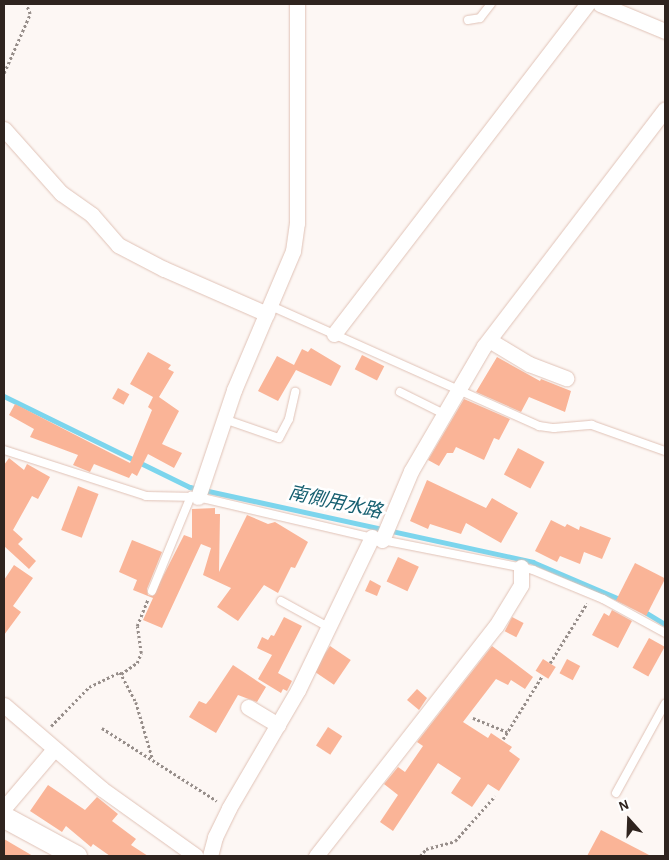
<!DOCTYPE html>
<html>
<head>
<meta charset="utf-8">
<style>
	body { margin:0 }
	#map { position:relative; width:669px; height:860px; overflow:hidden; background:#fdf7f4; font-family:"Alegreya Sans","Noto Sans JP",sans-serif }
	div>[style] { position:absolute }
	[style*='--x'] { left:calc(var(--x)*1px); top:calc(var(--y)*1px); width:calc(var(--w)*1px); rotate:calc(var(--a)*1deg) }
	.stream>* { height:4.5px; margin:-2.25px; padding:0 2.25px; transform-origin:2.25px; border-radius:2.25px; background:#7cd5ed }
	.building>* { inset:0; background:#fab497; transform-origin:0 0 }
	.path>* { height:2.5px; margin-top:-1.25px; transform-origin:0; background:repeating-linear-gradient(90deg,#978e8a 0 2.5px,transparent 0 5px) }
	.roads { filter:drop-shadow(0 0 1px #e0c2b6) drop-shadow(0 0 1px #e0c2b6) }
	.service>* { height:8px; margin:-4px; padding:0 4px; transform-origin:4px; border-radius:4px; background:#fff }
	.minor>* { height:15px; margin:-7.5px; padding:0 7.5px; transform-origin:7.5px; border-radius:7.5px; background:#fff }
	.secondary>* { height:21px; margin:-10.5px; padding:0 10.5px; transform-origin:10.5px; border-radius:10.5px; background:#fff }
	span { translate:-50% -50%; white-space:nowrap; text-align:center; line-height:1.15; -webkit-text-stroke:5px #fff; paint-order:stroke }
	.water-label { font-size:19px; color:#165f70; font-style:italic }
	.frame { position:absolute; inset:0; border:5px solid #2f241f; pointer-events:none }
	.north { position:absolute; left:604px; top:795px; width:50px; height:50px; -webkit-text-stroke:4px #fff; paint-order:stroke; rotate:340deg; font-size:14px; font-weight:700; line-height:20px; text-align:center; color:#2f241f }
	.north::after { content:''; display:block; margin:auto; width:18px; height:22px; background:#2f241f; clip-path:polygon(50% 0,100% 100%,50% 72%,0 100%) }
</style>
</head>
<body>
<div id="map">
	<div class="stream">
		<div style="--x:4;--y:396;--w:207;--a:26.1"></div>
		<div style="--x:190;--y:487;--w:351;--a:12.3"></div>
		<div style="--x:533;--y:562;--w:97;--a:23.1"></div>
		<div style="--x:645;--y:612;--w:23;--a:31"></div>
	</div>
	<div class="building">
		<div style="clip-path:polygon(311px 348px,341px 366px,331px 386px,296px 370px,278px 401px,258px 391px,277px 356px,294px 365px,302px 349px,308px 352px)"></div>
		<div style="clip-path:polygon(148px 352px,171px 365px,168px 369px,174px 372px,159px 397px,179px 411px,162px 444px,182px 453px,174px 468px,148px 454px,137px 476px,132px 473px,129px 478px,94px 464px,90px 472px,73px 465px,78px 455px,30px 437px,34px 429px,9px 415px,15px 404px,130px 463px,152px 410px,148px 407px,153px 397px,130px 384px)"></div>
		<div style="left:362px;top:355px;width:25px;height:16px;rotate:27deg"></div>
		<div style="clip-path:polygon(497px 357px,540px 381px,541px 379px,571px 391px,565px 412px,529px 397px,521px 412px,476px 392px)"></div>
		<div style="left:118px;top:388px;width:13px;height:12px;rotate:29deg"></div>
		<div style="clip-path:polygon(464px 399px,510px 419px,499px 440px,494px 438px,484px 460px,456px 447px,453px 453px,447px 453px,439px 466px,428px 460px)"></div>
		<div style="left:518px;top:448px;width:30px;height:30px;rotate:28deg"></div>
		<div style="clip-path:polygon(9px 458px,24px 470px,27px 464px,50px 477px,38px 499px,32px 496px,13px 530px,23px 539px,18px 544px,36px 561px,29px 569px,4px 546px,4px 465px)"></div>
		<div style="clip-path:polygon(427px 480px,486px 508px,492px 498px,518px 513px,501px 543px,466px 523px,461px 534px,430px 524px,428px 529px,410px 521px)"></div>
		<div style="left:78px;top:486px;width:22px;height:47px;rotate:21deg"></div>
		<div style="clip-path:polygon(215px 508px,215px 514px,220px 514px,219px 572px,247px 515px,268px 524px,275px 522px,308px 542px,295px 568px,291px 567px,278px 593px,264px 585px,238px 621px,217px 607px,231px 588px,203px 575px,211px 548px,201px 544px,162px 628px,143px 620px,153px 598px,133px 590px,137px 580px,119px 572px,132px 540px,162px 552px,147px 589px,148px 595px,153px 596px,184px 535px,192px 538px,192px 509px)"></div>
		<div style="clip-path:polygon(551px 520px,565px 527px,567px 524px,579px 530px,580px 526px,611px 538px,602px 559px,584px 552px,580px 564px,560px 556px,557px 562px,535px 551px)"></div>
		<div style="left:398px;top:557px;width:23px;height:27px;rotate:25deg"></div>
		<div style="left:635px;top:563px;width:34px;height:42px;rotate:27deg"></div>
		<div style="clip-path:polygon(14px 565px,33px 578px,13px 606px,21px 612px,4px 635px,4px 580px)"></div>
		<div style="clip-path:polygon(370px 580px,381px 586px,377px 596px,365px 591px)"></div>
		<div style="clip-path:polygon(612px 610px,632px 621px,618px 648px,592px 635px,604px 613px,609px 616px)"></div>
		<div style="clip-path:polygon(284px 617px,302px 626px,278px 673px,292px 681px,287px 691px,283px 689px,281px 693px,258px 679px,272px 655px,257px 648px,262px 637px,268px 640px,271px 635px,274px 636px)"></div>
		<div style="left:512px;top:617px;width:13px;height:16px;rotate:27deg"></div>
		<div style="left:649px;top:638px;width:18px;height:34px;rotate:29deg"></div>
		<div style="left:330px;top:646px;width:25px;height:30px;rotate:34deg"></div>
		<div style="clip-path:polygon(492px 646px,533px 677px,525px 689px,511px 680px,508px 685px,496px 679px,463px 722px,488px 738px,491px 733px,512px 747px,509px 751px,520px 759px,499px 791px,488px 784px,472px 807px,451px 793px,461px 778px,438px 763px,393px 831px,380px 822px,398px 795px,384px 784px,398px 767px,405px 772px,423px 746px,417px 742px)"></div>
		<div style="left:543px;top:659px;width:15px;height:14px;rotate:32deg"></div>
		<div style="left:567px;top:659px;width:15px;height:16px;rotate:28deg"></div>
		<div style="clip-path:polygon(233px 665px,266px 687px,257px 702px,238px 695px,216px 733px,189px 717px,199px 701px,206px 704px,211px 698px)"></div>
		<div style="clip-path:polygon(417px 689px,427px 698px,419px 710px,407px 700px)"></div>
		<div style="left:328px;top:727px;width:17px;height:22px;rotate:33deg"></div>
		<div style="clip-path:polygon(48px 785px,85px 810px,97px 797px,118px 814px,112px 821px,136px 839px,131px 845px,148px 856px,110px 856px,93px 844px,91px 847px,66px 826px,62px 832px,30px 811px)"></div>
		<div style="clip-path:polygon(601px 830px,651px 856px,587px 856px)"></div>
		<div style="clip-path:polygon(4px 839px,33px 856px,4px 856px)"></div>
	</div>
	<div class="path">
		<div style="--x:4;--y:73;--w:64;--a:-66.2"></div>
		<div style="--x:30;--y:14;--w:11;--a:-112"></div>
		<div style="--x:550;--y:663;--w:70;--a:-58.3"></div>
		<div style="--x:121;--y:674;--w:19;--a:-35"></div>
		<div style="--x:137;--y:663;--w:11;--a:-68"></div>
		<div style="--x:141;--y:653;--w:27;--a:-98"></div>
		<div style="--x:137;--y:626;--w:29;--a:-68"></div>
		<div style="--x:473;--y:718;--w:37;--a:22"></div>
		<div style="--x:51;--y:726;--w:54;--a:-45.7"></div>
		<div style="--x:89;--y:687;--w:34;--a:-26"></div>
		<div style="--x:120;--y:672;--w:34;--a:62"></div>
		<div style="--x:136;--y:702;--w:60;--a:73.7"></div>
		<div style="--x:102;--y:728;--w:136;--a:32.4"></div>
		<div style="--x:503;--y:739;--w:74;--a:-58.2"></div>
		<div style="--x:420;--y:856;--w:9;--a:-49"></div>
		<div style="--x:426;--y:849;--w:30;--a:-15"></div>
		<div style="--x:455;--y:841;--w:60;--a:-48.4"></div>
	</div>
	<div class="roads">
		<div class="service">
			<div style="--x:468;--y:20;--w:12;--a:-9"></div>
			<div style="--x:480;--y:18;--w:18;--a:-52"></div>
			<div style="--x:271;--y:306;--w:294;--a:24.1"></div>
			<div style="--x:539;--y:426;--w:15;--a:8"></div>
			<div style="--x:554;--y:428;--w:38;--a:-5"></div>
			<div style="--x:592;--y:425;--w:77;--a:19.6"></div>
			<div style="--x:400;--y:392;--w:49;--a:26.6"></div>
			<div style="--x:224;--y:419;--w:58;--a:19.1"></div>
			<div style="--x:279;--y:438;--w:21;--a:-62"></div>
			<div style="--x:289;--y:419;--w:28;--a:-77"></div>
			<div style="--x:4;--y:450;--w:149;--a:17.9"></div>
			<div style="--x:146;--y:496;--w:52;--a:1.1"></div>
			<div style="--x:198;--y:497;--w:189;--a:13.2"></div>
			<div style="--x:382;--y:540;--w:154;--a:11.2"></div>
			<div style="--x:533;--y:570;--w:76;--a:22.5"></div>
			<div style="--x:603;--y:599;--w:71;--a:28.7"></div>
			<div style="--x:152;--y:591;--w:103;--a:-67.7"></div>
			<div style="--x:281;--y:601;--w:56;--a:28.9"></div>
			<div style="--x:616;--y:793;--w:102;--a:-61.2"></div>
		</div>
		<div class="minor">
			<div style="--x:600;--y:4;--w:70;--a:22.6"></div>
			<div style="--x:4;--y:129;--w:86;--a:48.3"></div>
			<div style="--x:61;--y:193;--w:38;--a:35"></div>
			<div style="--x:92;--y:215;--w:40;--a:49"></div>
			<div style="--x:118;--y:245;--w:52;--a:27.6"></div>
			<div style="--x:164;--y:269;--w:112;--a:23.6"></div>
			<div style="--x:334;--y:334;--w:416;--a:-52.5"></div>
			<div style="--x:489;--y:340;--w:47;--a:31"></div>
			<div style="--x:529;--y:364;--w:40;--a:21"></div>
			<div style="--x:198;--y:497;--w:113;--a:-71.4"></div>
			<div style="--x:234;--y:390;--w:151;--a:-67"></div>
			<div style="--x:293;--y:251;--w:28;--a:-82"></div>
			<div style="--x:297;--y:223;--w:219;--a:-90"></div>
			<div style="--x:382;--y:540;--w:75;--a:-67.2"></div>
			<div style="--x:411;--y:471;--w:145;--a:-59.7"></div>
			<div style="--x:484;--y:346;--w:298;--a:-52.6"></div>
			<div style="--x:4;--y:705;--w:129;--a:40.6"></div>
			<div style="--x:102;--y:789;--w:115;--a:35.5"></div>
			<div style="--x:248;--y:707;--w:35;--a:31"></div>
			<div style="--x:4;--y:808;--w:77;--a:-49.7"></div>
			<div style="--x:210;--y:856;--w:20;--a:-75"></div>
			<div style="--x:215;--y:837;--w:32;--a:-64"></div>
			<div style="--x:229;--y:808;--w:137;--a:-59.7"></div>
			<div style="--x:298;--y:690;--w:170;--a:-64.2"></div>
			<div style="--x:316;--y:856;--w:292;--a:-52"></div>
			<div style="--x:496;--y:626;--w:48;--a:-58.6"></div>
			<div style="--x:521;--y:585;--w:18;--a:-90"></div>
		</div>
		<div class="secondary">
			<div style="--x:4;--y:817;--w:82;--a:28.4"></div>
		</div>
	</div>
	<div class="water-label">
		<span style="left:335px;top:503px;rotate:12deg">南側用水路</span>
	</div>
	<div class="frame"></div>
	<div class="north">N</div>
</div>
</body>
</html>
